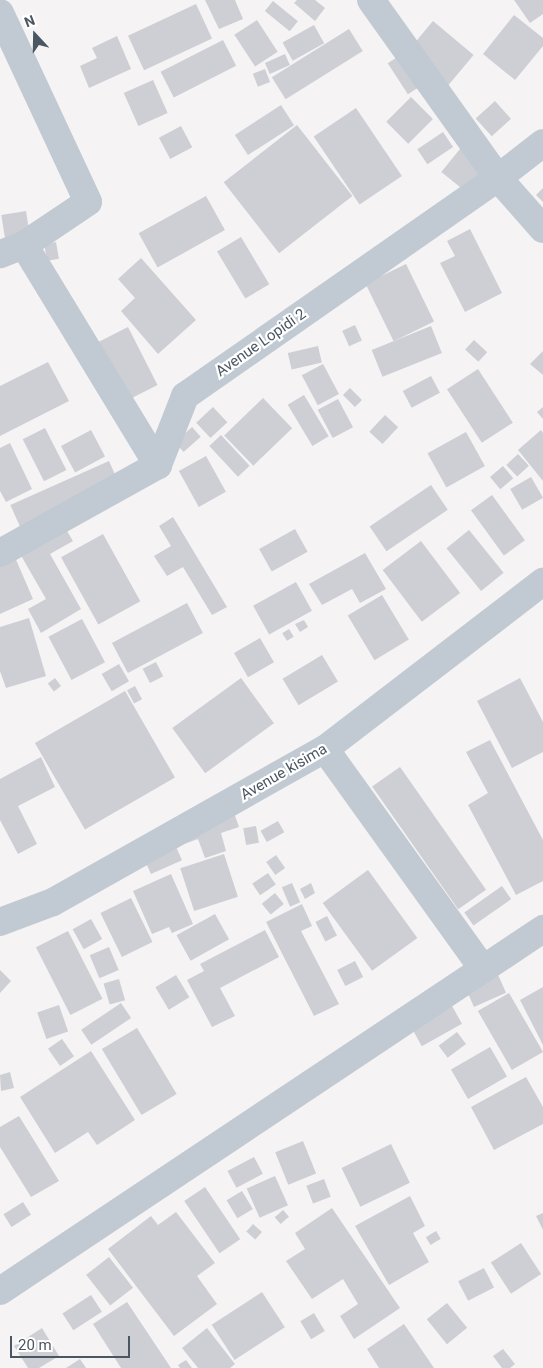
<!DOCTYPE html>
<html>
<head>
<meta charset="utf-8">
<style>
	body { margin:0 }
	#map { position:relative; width:543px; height:1368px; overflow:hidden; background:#f5f3f3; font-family:Roboto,sans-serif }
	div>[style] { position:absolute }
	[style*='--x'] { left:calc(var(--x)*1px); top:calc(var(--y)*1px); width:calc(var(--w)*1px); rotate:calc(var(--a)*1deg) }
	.building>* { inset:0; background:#cdcfd5; transform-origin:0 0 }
	.minor>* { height:28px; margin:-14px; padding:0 14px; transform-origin:14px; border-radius:14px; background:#c1cad2 }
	span { translate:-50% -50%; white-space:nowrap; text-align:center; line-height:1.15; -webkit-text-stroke:4.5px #fff; paint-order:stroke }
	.street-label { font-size:15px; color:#4a5661 }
	.north { position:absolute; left:10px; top:10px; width:50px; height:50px; -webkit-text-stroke:4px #fff; paint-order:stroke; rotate:339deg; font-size:14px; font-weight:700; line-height:20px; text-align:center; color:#4a5661 }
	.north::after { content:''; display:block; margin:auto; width:18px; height:22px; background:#4a5661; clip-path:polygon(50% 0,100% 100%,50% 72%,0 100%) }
	.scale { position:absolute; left:10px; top:1336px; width:120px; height:22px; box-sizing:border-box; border:2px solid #4a5661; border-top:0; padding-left:6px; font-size:15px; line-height:18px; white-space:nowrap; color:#4a5661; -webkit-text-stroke:4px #fff; paint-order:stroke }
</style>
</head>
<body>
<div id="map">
	<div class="building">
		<div style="clip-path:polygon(205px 0,235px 0,243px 19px,219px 29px)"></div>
		<div style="clip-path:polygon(297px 0,315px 0,325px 8px,315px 21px,294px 3px)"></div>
		<div style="clip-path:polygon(514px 0,543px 0,543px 14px,530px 23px)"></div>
		<div style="left:273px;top:1px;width:32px;height:13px;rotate:39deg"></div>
		<div style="left:196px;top:4px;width:38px;height:75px;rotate:65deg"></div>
		<div style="clip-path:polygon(514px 15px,543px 38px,543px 46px,515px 80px,483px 54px)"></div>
		<div style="left:257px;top:20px;width:38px;height:27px;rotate:57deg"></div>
		<div style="left:433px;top:21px;width:53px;height:40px;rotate:40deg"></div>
		<div style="left:314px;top:25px;width:21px;height:36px;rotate:61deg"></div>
		<div style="left:349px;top:29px;width:26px;height:91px;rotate:58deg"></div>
		<div style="clip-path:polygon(117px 36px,131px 69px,89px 88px,80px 66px,97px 58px,92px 48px)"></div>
		<div style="left:223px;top:40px;width:29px;height:70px;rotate:63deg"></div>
		<div style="left:285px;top:54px;width:12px;height:22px;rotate:66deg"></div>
		<div style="left:402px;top:54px;width:37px;height:17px;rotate:57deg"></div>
		<div style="left:265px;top:69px;width:14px;height:13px;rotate:69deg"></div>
		<div style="left:153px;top:80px;width:36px;height:32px;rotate:66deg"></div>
		<div style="left:411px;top:97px;width:31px;height:35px;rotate:45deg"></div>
		<div style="left:495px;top:101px;width:24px;height:26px;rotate:48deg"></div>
		<div style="left:281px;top:105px;width:24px;height:55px;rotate:57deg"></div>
		<div style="left:356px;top:108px;width:82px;height:51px;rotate:56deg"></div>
		<div style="left:297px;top:125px;width:90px;height:93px;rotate:52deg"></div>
		<div style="left:181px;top:126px;width:24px;height:25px;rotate:62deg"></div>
		<div style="left:443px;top:132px;width:18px;height:31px;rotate:56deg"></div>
		<div style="left:464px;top:144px;width:32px;height:36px;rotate:39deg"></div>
		<div style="clip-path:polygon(543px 188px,543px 202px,536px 195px)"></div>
		<div style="left:206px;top:196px;width:39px;height:77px;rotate:61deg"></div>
		<div style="left:26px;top:211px;width:25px;height:25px;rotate:81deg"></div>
		<div style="clip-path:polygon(470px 229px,502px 293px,465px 312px,440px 263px,455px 256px,447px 241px)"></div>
		<div style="left:241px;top:237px;width:55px;height:28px;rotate:59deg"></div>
		<div style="left:56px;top:242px;width:17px;height:12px;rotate:80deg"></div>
		<div style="clip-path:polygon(141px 258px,196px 320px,158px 354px,121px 311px,135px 298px,118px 279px)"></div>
		<div style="left:406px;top:264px;width:64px;height:45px;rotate:64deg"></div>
		<div style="left:355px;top:325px;width:17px;height:14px;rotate:66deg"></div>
		<div style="left:431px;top:326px;width:29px;height:64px;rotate:68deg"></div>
		<div style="left:128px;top:327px;width:65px;height:47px;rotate:63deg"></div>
		<div style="left:474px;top:340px;width:18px;height:13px;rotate:43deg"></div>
		<div style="left:318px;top:346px;width:17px;height:31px;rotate:77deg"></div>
		<div style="clip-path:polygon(543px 351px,543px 375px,530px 364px)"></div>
		<div style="clip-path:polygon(48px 362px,69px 401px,0 436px,0 386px)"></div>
		<div style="left:323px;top:364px;width:34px;height:24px;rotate:62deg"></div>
		<div style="left:478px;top:369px;width:64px;height:37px;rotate:57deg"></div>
		<div style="left:431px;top:376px;width:19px;height:32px;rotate:62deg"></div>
		<div style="left:350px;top:388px;width:17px;height:10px;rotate:45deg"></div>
		<div style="left:304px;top:395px;width:48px;height:19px;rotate:59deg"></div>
		<div style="left:263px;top:398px;width:42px;height:54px;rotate:46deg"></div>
		<div style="left:338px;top:399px;width:32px;height:23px;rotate:62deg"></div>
		<div style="left:213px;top:407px;width:21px;height:23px;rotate:47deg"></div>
		<div style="clip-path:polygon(543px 407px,543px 419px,537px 412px)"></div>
		<div style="left:385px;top:415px;width:18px;height:23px;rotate:43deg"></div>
		<div style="left:192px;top:427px;width:13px;height:23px;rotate:48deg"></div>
		<div style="left:45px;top:428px;width:47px;height:25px;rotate:63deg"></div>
		<div style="left:91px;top:430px;width:30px;height:34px;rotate:62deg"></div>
		<div style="clip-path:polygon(541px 430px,543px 433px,543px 481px,518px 450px)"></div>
		<div style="left:466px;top:432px;width:39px;height:44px;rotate:61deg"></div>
		<div style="left:221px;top:435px;width:42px;height:16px;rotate:47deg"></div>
		<div style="clip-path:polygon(10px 443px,32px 489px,6px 502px,0 491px,0 448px)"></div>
		<div style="left:518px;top:454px;width:16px;height:16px;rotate:47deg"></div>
		<div style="left:206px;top:456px;width:41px;height:31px;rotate:61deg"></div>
		<div style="left:109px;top:461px;width:27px;height:108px;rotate:66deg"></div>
		<div style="left:503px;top:466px;width:16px;height:17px;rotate:50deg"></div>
		<div style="left:531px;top:477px;width:24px;height:24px;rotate:60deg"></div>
		<div style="left:431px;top:485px;width:30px;height:74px;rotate:56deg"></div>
		<div style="left:492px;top:495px;width:56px;height:26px;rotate:54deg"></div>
		<div style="clip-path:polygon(173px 517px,227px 607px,212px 615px,183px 567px,167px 576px,154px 556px,171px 546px,159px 526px)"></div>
		<div style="clip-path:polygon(64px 526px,73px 541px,50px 554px,81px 609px,41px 633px,28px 609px,46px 599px,19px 552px)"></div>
		<div style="left:295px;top:529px;width:26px;height:41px;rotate:61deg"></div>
		<div style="left:469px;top:530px;width:55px;height:29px;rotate:51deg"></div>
		<div style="left:103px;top:534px;width:77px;height:48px;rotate:61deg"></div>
		<div style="left:421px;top:541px;width:65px;height:48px;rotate:53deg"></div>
		<div style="clip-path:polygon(365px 553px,386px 589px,360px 603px,352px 589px,322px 605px,309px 584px)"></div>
		<div style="clip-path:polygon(14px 555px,33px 599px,0 614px,0 561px)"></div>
		<div style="left:296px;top:582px;width:33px;height:49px;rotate:61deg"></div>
		<div style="left:382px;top:595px;width:52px;height:40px;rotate:59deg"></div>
		<div style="left:187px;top:603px;width:34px;height:85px;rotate:62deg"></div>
		<div style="clip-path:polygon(29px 618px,46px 676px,6px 688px,0 671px,0 627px)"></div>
		<div style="left:82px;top:619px;width:49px;height:38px;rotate:62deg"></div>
		<div style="clip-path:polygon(304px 620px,308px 627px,300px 632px,295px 624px)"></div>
		<div style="left:289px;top:629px;width:9px;height:8px;rotate:58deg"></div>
		<div style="left:260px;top:638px;width:28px;height:30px;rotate:60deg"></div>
		<div style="left:322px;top:655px;width:31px;height:46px;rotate:59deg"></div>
		<div style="left:156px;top:662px;width:16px;height:15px;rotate:63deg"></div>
		<div style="left:119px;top:664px;width:20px;height:20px;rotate:60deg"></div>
		<div style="left:55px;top:678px;width:10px;height:9px;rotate:53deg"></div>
		<div style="left:241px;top:678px;width:56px;height:85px;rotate:54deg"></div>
		<div style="clip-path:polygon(520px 678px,543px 722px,543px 752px,512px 768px,477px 701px)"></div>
		<div style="left:135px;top:686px;width:15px;height:9px;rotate:62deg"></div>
		<div style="left:125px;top:691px;width:100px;height:104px;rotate:60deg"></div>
		<div style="clip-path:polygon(490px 740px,543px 840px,543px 881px,516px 895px,468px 805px,488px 793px,466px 752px)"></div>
		<div style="clip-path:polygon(41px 757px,55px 787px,18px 806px,37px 844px,18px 854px,0 820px,0 779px)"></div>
		<div style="left:400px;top:767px;width:150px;height:34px;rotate:55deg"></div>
		<div style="clip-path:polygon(233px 810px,239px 827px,221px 833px,226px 851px,205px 858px,198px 839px,184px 844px)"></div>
		<div style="left:278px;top:821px;width:13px;height:20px;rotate:61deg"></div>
		<div style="left:256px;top:826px;width:17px;height:13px;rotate:80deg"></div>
		<div style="left:169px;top:831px;width:32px;height:34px;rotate:66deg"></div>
		<div style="left:224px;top:854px;width:45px;height:46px;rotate:72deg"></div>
		<div style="left:276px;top:855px;width:16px;height:12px;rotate:55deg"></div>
		<div style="left:368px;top:870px;width:84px;height:56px;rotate:54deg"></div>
		<div style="left:268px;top:873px;width:14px;height:19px;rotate:56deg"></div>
		<div style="clip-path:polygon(171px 874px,193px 924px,172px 933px,169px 927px,152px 934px,133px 891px)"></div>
		<div style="left:292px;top:883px;width:21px;height:11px;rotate:67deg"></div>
		<div style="clip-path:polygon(311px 883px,315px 893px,305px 899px,300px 889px)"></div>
		<div style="left:502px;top:886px;width:16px;height:46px;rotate:55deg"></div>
		<div style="left:275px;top:893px;width:14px;height:17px;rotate:51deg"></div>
		<div style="left:131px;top:898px;width:49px;height:34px;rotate:64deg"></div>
		<div style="clip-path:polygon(302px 904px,312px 926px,301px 931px,339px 1004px,314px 1016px,266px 922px)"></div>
		<div style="left:215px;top:914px;width:29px;height:44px;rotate:61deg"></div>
		<div style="left:327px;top:916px;width:22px;height:13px;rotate:63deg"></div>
		<div style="left:91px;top:919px;width:23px;height:21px;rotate:61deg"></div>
		<div style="clip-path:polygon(265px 930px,279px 957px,220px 988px,235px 1016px,212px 1027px,187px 980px,204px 971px,200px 964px)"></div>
		<div style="left:68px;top:931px;width:76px;height:36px;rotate:63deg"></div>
		<div style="left:109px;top:947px;width:25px;height:21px;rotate:67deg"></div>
		<div style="left:355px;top:961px;width:18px;height:20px;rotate:63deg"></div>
		<div style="left:495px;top:968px;width:27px;height:35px;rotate:66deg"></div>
		<div style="clip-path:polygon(0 970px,11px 981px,0 993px)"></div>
		<div style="left:176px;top:975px;width:26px;height:24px;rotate:59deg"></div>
		<div style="left:119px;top:979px;width:22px;height:16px;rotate:74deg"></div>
		<div style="clip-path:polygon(543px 987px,543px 1045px,520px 1000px)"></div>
		<div style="left:509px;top:993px;width:68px;height:36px;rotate:60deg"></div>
		<div style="left:446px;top:995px;width:33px;height:46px;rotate:61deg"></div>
		<div style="left:121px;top:1003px;width:18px;height:48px;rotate:56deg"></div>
		<div style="left:59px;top:1005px;width:28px;height:23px;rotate:71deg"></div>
		<div style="left:137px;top:1028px;width:77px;height:41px;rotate:59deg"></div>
		<div style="left:457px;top:1032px;width:15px;height:23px;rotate:53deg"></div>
		<div style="left:62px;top:1039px;width:21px;height:17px;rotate:55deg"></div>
		<div style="left:490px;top:1047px;width:34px;height:45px;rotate:60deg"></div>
		<div style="clip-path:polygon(91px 1051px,135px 1120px,97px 1145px,88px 1132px,55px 1153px,20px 1097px)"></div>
		<div style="clip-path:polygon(10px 1072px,14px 1088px,1px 1091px,0 1075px)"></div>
		<div style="clip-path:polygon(526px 1077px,543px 1107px,543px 1124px,494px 1150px,471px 1107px)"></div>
		<div style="clip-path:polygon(19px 1116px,59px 1181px,31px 1197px,0 1147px,0 1127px)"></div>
		<div style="left:303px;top:1141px;width:35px;height:30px;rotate:68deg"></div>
		<div style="left:391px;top:1144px;width:43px;height:55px;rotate:64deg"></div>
		<div style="left:254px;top:1157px;width:19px;height:30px;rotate:62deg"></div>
		<div style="left:275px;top:1176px;width:32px;height:31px;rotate:66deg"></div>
		<div style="left:324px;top:1179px;width:19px;height:19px;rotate:69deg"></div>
		<div style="left:205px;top:1187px;width:63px;height:25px;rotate:56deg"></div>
		<div style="left:242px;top:1191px;width:21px;height:18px;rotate:59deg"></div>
		<div style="clip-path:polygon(410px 1196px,425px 1226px,413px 1233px,429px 1262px,389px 1285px,355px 1226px)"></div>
		<div style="left:23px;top:1202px;width:15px;height:23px;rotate:58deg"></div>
		<div style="clip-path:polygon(332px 1208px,400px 1308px,354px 1339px,340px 1316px,358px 1304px,343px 1279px,312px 1299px,286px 1261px,305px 1249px,295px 1233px)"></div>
		<div style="left:283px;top:1210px;width:9px;height:11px;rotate:49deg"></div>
		<div style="clip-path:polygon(176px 1212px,215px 1263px,197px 1276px,217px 1304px,174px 1336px,108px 1249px,151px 1216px,158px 1225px)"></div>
		<div style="clip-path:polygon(543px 1213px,543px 1230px,536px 1216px)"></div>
		<div style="left:253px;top:1224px;width:12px;height:10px;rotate:42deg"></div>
		<div style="left:436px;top:1231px;width:9px;height:12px;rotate:58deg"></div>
		<div style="left:521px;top:1243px;width:37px;height:36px;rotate:57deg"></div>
		<div style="left:109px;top:1257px;width:39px;height:29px;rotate:52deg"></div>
		<div style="left:484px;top:1268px;width:22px;height:29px;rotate:63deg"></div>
		<div style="left:262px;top:1292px;width:42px;height:60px;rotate:57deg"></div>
		<div style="left:91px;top:1295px;width:20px;height:34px;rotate:57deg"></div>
		<div style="clip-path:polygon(127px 1302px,171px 1368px,121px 1368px,93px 1324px)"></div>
		<div style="left:447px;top:1303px;width:32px;height:26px;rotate:51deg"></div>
		<div style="left:314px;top:1313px;width:21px;height:16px;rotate:59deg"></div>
		<div style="clip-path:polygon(404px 1324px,434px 1368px,379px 1368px,367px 1349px)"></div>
		<div style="clip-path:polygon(42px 1328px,59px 1356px,39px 1368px,28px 1368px,14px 1346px)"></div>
		<div style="clip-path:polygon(207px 1328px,235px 1364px,230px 1368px,198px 1368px,182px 1348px)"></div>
		<div style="clip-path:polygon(503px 1349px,515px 1364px,510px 1368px,502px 1368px,493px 1356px)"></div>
		<div style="clip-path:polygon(80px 1359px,86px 1368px,66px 1368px)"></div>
		<div style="clip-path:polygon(186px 1360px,192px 1368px,180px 1368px,178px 1365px)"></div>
	</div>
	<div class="minor">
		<div style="--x:371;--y:0;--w:219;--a:54.5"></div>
		<div style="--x:498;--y:178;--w:68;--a:48.6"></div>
		<div style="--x:0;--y:13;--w:208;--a:65"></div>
		<div style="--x:88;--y:202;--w:77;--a:146.1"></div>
		<div style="--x:24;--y:245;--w:26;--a:159"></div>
		<div style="--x:24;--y:245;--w:258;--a:58.7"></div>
		<div style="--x:0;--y:553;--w:181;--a:-29.1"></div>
		<div style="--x:158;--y:465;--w:74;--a:-68.6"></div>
		<div style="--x:185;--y:396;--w:381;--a:-34.9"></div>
		<div style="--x:498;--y:178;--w:57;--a:-37.9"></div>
		<div style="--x:325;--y:749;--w:271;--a:54.3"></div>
		<div style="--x:0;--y:922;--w:57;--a:-20.7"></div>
		<div style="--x:53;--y:902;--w:312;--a:-29.4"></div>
		<div style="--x:325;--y:749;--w:275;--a:-37.5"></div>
		<div style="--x:0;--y:1291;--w:653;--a:-33.69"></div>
	</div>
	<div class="street-label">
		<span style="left:261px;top:343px;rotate:-35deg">Avenue Lopidi 2</span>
		<span style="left:284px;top:772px;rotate:-30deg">Avenue kisima</span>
	</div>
	<div class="north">N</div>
	<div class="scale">20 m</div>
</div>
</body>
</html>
